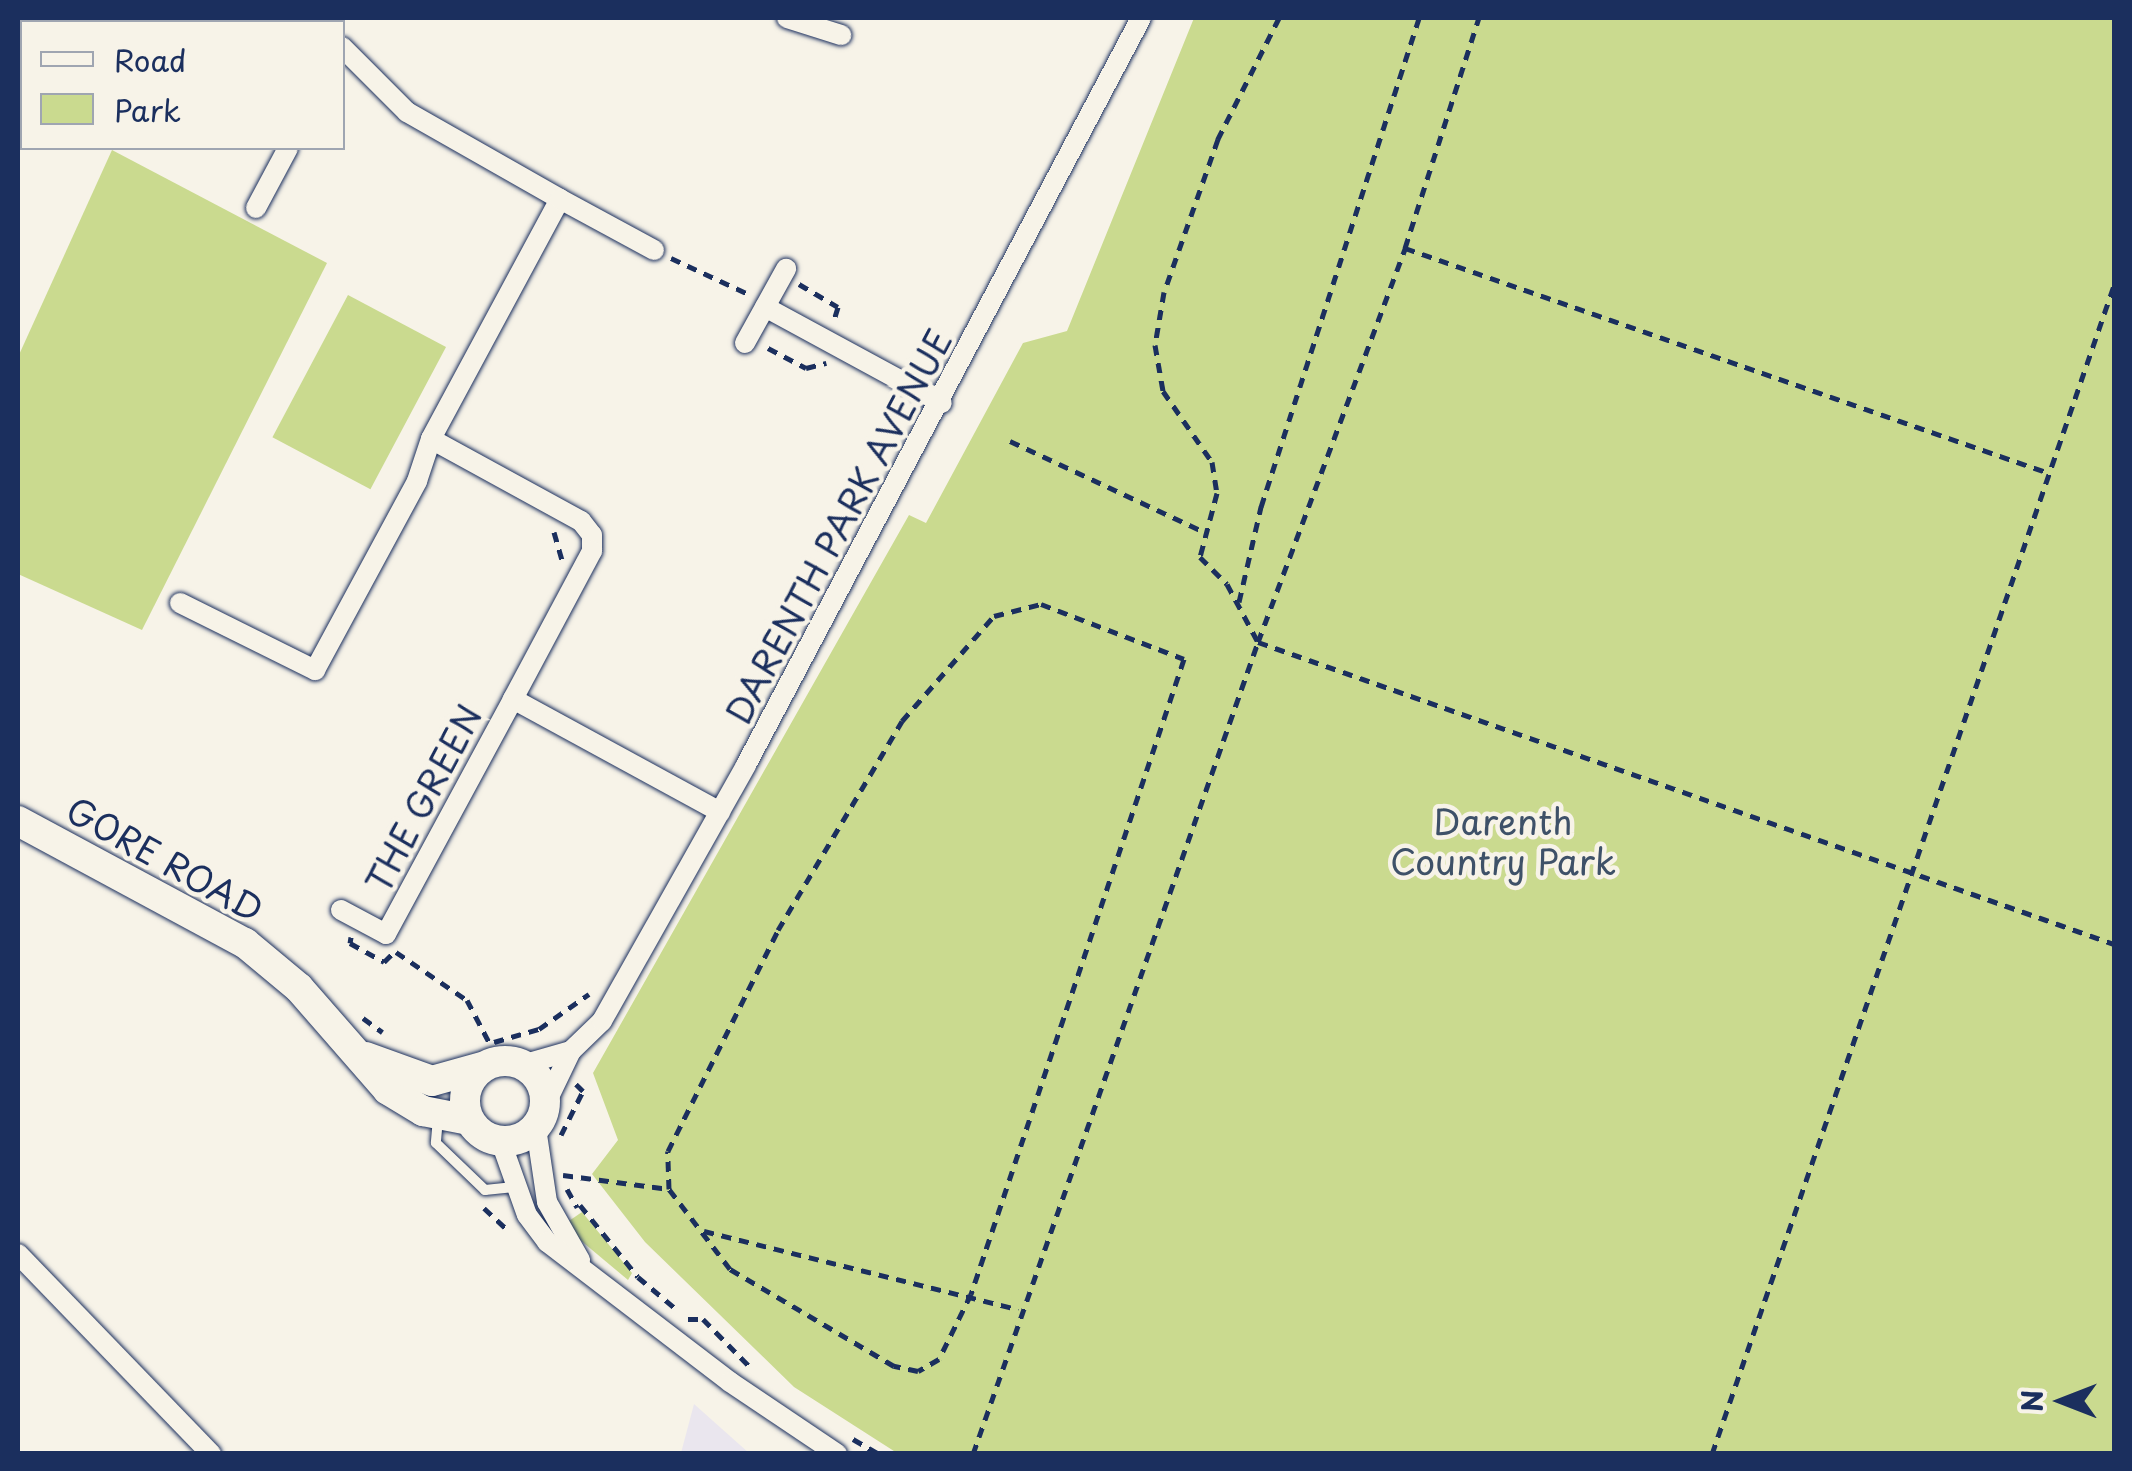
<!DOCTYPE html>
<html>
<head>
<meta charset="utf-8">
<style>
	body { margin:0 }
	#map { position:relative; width:2132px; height:1471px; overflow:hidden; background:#f7f3e8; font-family:"Playpen Sans",sans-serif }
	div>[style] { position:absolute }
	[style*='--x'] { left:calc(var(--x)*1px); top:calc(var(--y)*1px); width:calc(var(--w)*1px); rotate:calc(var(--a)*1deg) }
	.built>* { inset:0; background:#eae6ee }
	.green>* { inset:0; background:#cada8f; transform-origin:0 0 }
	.path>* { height:5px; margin-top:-2.5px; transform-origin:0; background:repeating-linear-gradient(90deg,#1b2f5e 0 10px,transparent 0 18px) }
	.roads { filter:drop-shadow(0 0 2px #1b2f5e) drop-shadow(0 0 2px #1b2f5e) }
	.lane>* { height:10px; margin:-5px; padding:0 5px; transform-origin:5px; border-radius:5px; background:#f7f3e8 }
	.street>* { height:20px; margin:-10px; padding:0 10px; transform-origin:10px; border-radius:10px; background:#f7f3e8 }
	.secondary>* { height:30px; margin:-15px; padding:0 15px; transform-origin:15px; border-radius:15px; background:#f7f3e8 }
	.secondary>.ring { margin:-15px; padding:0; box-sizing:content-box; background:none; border:30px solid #f7f3e8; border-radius:50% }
	span { translate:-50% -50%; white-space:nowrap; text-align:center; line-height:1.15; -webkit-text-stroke:9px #f7f3e8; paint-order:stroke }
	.street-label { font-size:35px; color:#1b2f5e }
	.park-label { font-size:35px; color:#3e5168 }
	.frame { position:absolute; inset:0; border:20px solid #1b2f5e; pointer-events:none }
	.legend { position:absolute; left:20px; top:20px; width:325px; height:130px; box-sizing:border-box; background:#f7f3e8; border:2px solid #9fa5b1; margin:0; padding:12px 18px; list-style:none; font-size:30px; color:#1b2f5e }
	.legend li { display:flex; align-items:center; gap:20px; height:50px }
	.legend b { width:50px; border:2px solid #9fa5b1 }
	.north { position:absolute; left:2012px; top:1351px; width:100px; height:100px; -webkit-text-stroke:8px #f7f3e8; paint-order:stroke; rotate:270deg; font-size:28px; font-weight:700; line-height:40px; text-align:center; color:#1b2f5e }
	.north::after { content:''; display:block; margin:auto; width:35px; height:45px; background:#1b2f5e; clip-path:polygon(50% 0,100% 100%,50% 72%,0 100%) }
</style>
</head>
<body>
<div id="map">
	<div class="built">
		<div style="clip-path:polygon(694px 1404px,749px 1453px,681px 1453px)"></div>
	</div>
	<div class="green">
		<div style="clip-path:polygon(1194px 18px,2114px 18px,2114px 1453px,897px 1453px,794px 1387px,645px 1242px,592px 1174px,618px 1140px,593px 1073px,909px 515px,926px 523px,1023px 343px,1067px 331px)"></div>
		<div style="clip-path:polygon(112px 150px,327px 263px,142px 630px,18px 574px,18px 357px)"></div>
		<div style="left:348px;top:295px;width:111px;height:161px;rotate:28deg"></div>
		<div style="clip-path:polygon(582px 1212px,632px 1273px,628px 1280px,573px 1234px,566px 1223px)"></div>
	</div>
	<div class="path">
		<div style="--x:1279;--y:18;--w:136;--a:116.8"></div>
		<div style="--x:1218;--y:139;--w:162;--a:109.4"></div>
		<div style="--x:1164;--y:292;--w:54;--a:99.6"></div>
		<div style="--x:1155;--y:345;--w:47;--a:80.1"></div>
		<div style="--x:1163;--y:391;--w:86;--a:55.4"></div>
		<div style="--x:1212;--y:462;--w:31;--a:81"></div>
		<div style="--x:1217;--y:493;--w:66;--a:104.9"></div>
		<div style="--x:1200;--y:557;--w:38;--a:45"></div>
		<div style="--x:1227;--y:584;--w:66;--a:61.9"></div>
		<div style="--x:1258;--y:642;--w:908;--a:19.43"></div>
		<div style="--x:18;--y:117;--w:11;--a:-68"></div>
		<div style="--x:1405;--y:248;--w:682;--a:19.26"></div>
		<div style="--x:671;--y:258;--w:83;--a:25"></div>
		<div style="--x:799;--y:284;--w:45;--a:30.5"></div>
		<div style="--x:838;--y:307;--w:17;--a:107"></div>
		<div style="--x:768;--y:348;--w:43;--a:27.8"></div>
		<div style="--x:806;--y:368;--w:21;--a:-14"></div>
		<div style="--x:1010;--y:441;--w:217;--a:25.1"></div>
		<div style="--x:554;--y:532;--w:29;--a:74"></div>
		<div style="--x:1239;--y:602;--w:98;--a:-77"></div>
		<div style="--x:1261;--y:507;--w:514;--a:-72.09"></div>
		<div style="--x:1041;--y:604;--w:153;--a:21"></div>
		<div style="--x:1184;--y:659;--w:670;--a:108.54"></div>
		<div style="--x:971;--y:1294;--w:72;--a:116.2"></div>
		<div style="--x:939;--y:1359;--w:24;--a:150"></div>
		<div style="--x:918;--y:1371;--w:25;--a:-168"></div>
		<div style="--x:894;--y:1366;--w:191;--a:-149.4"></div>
		<div style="--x:730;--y:1269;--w:101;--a:-127.3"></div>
		<div style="--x:669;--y:1189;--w:38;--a:-92"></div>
		<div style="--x:668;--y:1151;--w:247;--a:-63.5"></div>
		<div style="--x:778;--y:930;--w:243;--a:-59.3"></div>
		<div style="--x:902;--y:721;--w:140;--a:-48.8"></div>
		<div style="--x:994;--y:616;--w:49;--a:-14.3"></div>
		<div style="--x:351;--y:937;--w:6;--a:99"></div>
		<div style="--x:350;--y:943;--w:39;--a:29"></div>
		<div style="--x:384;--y:962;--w:11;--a:-45"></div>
		<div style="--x:396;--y:952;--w:86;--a:34.1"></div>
		<div style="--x:467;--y:1000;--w:47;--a:62.4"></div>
		<div style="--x:363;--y:1018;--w:24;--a:36"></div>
		<div style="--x:494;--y:1042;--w:47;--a:-16.1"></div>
		<div style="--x:539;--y:1029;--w:61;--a:-35"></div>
		<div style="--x:561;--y:1135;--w:49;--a:-63.4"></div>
		<div style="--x:583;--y:1091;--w:10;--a:-135"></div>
		<div style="--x:563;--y:1175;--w:107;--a:7.5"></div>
		<div style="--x:567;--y:1189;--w:21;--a:61"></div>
		<div style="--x:580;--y:1205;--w:92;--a:51.1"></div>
		<div style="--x:638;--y:1277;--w:50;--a:40.1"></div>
		<div style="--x:484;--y:1208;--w:34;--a:43"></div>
		<div style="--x:704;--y:1231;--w:324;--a:14"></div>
		<div style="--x:688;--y:1319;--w:15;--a:0"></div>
		<div style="--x:703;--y:1319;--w:67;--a:45.6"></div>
		<div style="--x:853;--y:1439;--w:30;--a:30"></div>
		<div style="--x:973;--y:1454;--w:861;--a:-70.66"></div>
		<div style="--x:1258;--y:642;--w:421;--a:-69.5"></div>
		<div style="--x:1405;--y:248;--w:242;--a:-72.2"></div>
		<div style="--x:1712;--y:1454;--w:1236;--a:-71.02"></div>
	</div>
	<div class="roads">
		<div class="lane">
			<div style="--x:438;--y:1118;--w:25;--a:95"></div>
			<div style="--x:436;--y:1143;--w:68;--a:43.8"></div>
			<div style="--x:485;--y:1190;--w:29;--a:-6"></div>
		</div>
		<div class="street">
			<div style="--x:321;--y:18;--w:5;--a:53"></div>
			<div style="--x:787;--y:18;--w:57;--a:17.5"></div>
			<div style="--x:84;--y:22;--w:6;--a:-45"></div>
			<div style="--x:342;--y:47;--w:92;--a:45"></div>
			<div style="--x:407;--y:112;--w:176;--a:29.6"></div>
			<div style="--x:560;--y:199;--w:272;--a:118.3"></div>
			<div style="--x:431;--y:439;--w:171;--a:28.7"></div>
			<div style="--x:581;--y:521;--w:18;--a:52"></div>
			<div style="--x:592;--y:535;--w:16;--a:90"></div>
			<div style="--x:592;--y:551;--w:168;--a:118.1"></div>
			<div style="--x:513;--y:699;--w:236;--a:28.6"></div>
			<div style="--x:560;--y:199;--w:107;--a:28.5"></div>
			<div style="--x:256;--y:208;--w:68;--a:-61.9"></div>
			<div style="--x:765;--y:307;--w:201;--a:28.5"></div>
			<div style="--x:745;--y:343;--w:85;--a:-61"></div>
			<div style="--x:180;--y:603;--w:151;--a:26.4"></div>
			<div style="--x:315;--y:670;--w:215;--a:-61.6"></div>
			<div style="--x:417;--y:481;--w:44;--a:-71.6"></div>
			<div style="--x:341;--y:910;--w:51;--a:28.1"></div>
			<div style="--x:386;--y:934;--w:267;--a:-61.6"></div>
			<div style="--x:525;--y:1064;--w:48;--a:-15.8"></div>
			<div style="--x:547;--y:1101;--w:55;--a:-64.4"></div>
			<div style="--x:571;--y:1051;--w:43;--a:-44.1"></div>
			<div style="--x:602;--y:1021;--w:294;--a:-60.6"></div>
			<div style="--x:746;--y:765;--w:845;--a:-62.13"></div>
			<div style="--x:536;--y:1128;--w:75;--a:81.5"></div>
			<div style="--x:547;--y:1202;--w:67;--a:60.4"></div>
			<div style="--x:501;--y:1142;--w:77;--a:70.4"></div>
			<div style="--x:527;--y:1215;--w:34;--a:53"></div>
			<div style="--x:547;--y:1242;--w:230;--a:37.4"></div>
			<div style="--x:730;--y:1382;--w:129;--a:33.9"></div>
			<div style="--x:18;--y:1254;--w:278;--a:46"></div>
		</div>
		<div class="secondary">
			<div style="--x:18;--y:821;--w:258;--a:28.3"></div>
			<div style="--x:245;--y:943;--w:70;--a:39.8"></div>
			<div style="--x:299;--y:988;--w:135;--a:48.9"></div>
			<div style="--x:388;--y:1090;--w:41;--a:31"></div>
			<div style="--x:423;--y:1111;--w:47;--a:11.1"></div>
			<div style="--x:366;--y:1057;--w:70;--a:20"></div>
			<div style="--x:432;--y:1081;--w:52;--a:-15.6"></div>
			<div class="ring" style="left:465px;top:1061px;width:50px;height:50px"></div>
		</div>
	</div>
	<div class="street-label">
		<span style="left:838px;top:526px;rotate:-62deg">DARENTH PARK AVENUE</span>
		<span style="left:423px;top:798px;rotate:-62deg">THE GREEN</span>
		<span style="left:165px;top:859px;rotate:29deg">GORE ROAD</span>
	</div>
	<div class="park-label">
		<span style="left:1503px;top:841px">Darenth<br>Country Park</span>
	</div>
	<div class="frame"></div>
	<ul class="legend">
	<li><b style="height:12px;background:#f7f3e8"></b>Road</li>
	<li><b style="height:28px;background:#cada8f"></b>Park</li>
	</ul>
	<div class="north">N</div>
</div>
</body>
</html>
